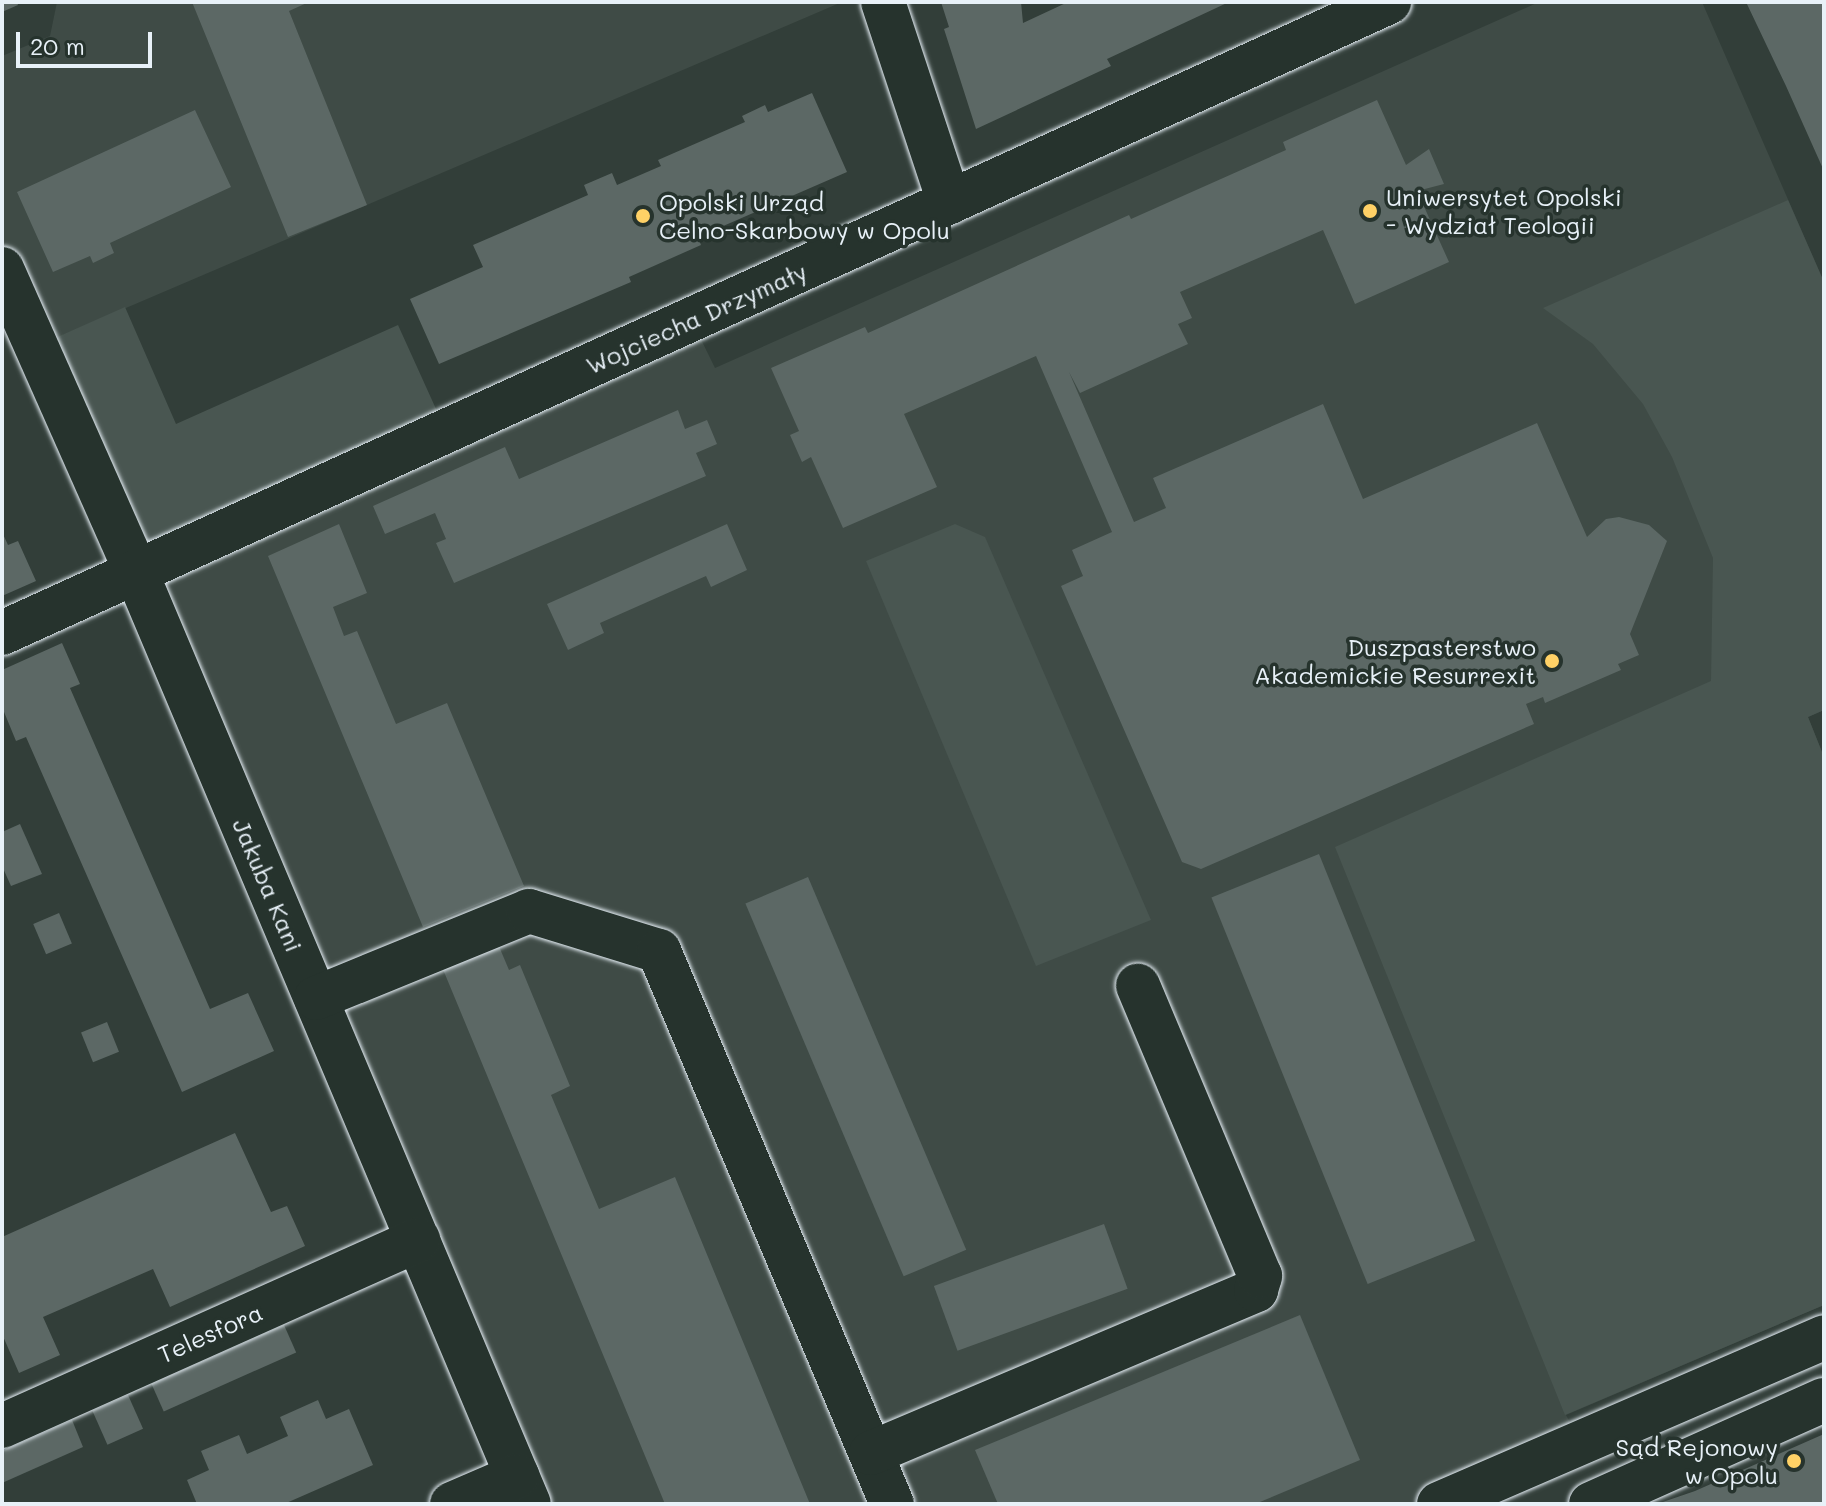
<!DOCTYPE html>
<html>
<head>
<meta charset="utf-8">
<style>
	body { margin:0 }
	#map { position:relative; width:1826px; height:1506px; overflow:hidden; background:#323e39; font-family:Mali,sans-serif }
	div>[style] { position:absolute }
	[style*='--x'] { left:calc(var(--x)*1px); top:calc(var(--y)*1px); width:calc(var(--w)*1px); rotate:calc(var(--a)*1deg) }
	.built>* { inset:0; background:#3f4b46 }
	.green>* { inset:0; background:#495651 }
	.building>* { inset:0; background:#5c6865; transform-origin:0 0 }
	.roads { filter:drop-shadow(0 0 2px #e8f1f8) drop-shadow(0 0 2px #e8f1f8) }
	.minor>* { height:44px; margin:-22px; padding:0 22px; transform-origin:22px; border-radius:22px; background:#26332d }
	.dots>* { width:22px; height:22px; translate:-50% -50%; box-sizing:border-box; border:4px solid #26332d; border-radius:50% }
	span { translate:-50% -50%; white-space:nowrap; text-align:center; line-height:1.15; -webkit-text-stroke:7px #26332d; paint-order:stroke }
	.poi-label { font-size:24px; color:#e8f1f8 }
	.left { translate:0 -50%; text-align:left }
	.right { translate:-100% -50%; text-align:right }
	.street-label { font-size:24px; color:#e8f1f8 }
	.frame { position:absolute; inset:0; border:4px solid #e8f1f8; pointer-events:none }
	.scale { position:absolute; left:16px; top:32px; width:136px; height:36px; box-sizing:border-box; border:4px solid #e8f1f8; border-top:0; padding-left:10px; font-size:24px; line-height:28px; white-space:nowrap; color:#e8f1f8; -webkit-text-stroke:6px #26332d; paint-order:stroke }
</style>
</head>
<body>
<div id="map">
	<div class="built">
		<div style="clip-path:polygon(57px 2px,842px 2px,37px 346px,2px 269px,2px 56px,50px 36px)"></div>
		<div style="clip-path:polygon(1539px 2px,1702px 2px,1824px 282px,1824px 710px,1808px 717px,1824px 757px,1824px 1305px,1566px 1415px,1581px 1443px,1439px 1504px,529px 1504px,136px 572px,691px 319px,715px 368px)"></div>
	</div>
	<div class="green">
		<div style="clip-path:polygon(1788px 200px,1824px 282px,1824px 710px,1808px 717px,1824px 757px,1824px 1305px,1565px 1415px,1335px 847px,1711px 681px,1713px 558px,1672px 457px,1643px 404px,1593px 344px,1543px 308px)"></div>
		<div style="clip-path:polygon(125px 307px,176px 424px,398px 325px,446px 431px,136px 572px,37px 346px)"></div>
		<div style="clip-path:polygon(955px 524px,985px 537px,1151px 920px,1036px 966px,866px 561px)"></div>
	</div>
	<div class="building">
		<div style="clip-path:polygon(2px 2px,17px 2px,18px 5px,2px 12px)"></div>
		<div style="clip-path:polygon(192px 2px,309px 2px,289px 11px,367px 205px,288px 237px)"></div>
		<div style="clip-path:polygon(941px 2px,1021px 2px,1023px 23px,1068px 2px,1229px 2px,1107px 59px,1111px 66px,976px 129px,944px 29px,949px 27px)"></div>
		<div style="clip-path:polygon(1746px 2px,1824px 2px,1824px 171px,1786px 86px)"></div>
		<div style="clip-path:polygon(812px 93px,847px 172px,698px 237px,701px 245px,629px 277px,631px 282px,439px 364px,410px 299px,483px 267px,473px 245px,588px 195px,584px 185px,612px 173px,617px 185px,661px 166px,658px 160px,745px 122px,742px 116px,765px 105px,768px 112px)"></div>
		<div style="clip-path:polygon(1377px 100px,1406px 165px,1429px 149px,1444px 184px,1417px 191px,1449px 262px,1355px 304px,1323px 230px,1180px 292px,1192px 318px,1178px 324px,1188px 344px,1080px 393px,1069px 372px,1134px 522px,1166px 508px,1153px 478px,1323px 404px,1363px 499px,1537px 423px,1587px 537px,1606px 519px,1619px 517px,1649px 525px,1667px 541px,1630px 634px,1639px 655px,1618px 664px,1621px 670px,1545px 703px,1543px 697px,1526px 704px,1534px 724px,1201px 869px,1182px 862px,1061px 586px,1083px 576px,1072px 550px,1112px 532px,1036px 356px,904px 414px,937px 487px,843px 528px,811px 457px,802px 462px,790px 435px,799px 431px,771px 368px,865px 327px,868px 333px,1129px 215px,1131px 219px,1286px 150px,1283px 142px)"></div>
		<div style="clip-path:polygon(195px 110px,231px 187px,110px 243px,114px 253px,93px 263px,90px 256px,53px 272px,17px 192px)"></div>
		<div style="clip-path:polygon(678px 410px,685px 429px,707px 420px,717px 444px,696px 453px,706px 476px,454px 583px,436px 543px,446px 539px,435px 513px,385px 534px,373px 506px,505px 447px,519px 479px)"></div>
		<div style="clip-path:polygon(339px 524px,367px 593px,333px 607px,344px 636px,357px 631px,396px 724px,447px 703px,524px 886px,423px 927px,268px 556px)"></div>
		<div style="clip-path:polygon(727px 524px,747px 570px,711px 587px,706px 576px,600px 623px,604px 633px,568px 650px,547px 604px)"></div>
		<div style="clip-path:polygon(2px 532px,8px 545px,18px 541px,36px 581px,2px 596px)"></div>
		<div style="clip-path:polygon(62px 643px,80px 684px,70px 688px,210px 1009px,248px 993px,274px 1051px,182px 1092px,26px 737px,16px 741px,2px 707px,2px 670px)"></div>
		<div style="clip-path:polygon(20px 824px,42px 874px,11px 886px,2px 866px,2px 832px)"></div>
		<div style="left:1319px;top:854px;width:417px;height:116px;rotate:68deg"></div>
		<div style="left:808px;top:877px;width:405px;height:68px;rotate:67deg"></div>
		<div style="left:59px;top:913px;width:33px;height:28px;rotate:67deg"></div>
		<div style="clip-path:polygon(498px 944px,509px 970px,520px 965px,570px 1086px,551px 1095px,599px 1209px,675px 1177px,810px 1504px,665px 1504px,442px 967px)"></div>
		<div style="left:107px;top:1022px;width:32px;height:28px;rotate:68deg"></div>
		<div style="clip-path:polygon(235px 1133px,271px 1212px,287px 1206px,305px 1246px,170px 1307px,153px 1269px,43px 1317px,60px 1355px,19px 1373px,2px 1334px,2px 1237px)"></div>
		<div style="left:1104px;top:1224px;width:69px;height:181px;rotate:70deg"></div>
		<div style="clip-path:polygon(1300px 1315px,1360px 1460px,1255px 1504px,998px 1504px,975px 1450px)"></div>
		<div style="left:284px;top:1325px;width:30px;height:145px;rotate:66deg"></div>
		<div style="left:128px;top:1395px;width:37px;height:39px;rotate:66deg"></div>
		<div style="clip-path:polygon(318px 1400px,326px 1419px,349px 1409px,373px 1465px,284px 1504px,197px 1504px,187px 1480px,209px 1470px,201px 1451px,239px 1435px,247px 1454px,288px 1436px,280px 1417px)"></div>
		<div style="clip-path:polygon(72px 1420px,83px 1447px,2px 1483px,2px 1451px)"></div>
		<div style="clip-path:polygon(1824px 1434px,1824px 1504px,1657px 1504px,1695px 1491px)"></div>
	</div>
	<div class="roads">
		<div class="minor">
			<div style="--x:883;--y:2;--w:211;--a:71.7"></div>
			<div style="--x:2;--y:269;--w:331;--a:66.1"></div>
			<div style="--x:136;--y:572;--w:1011;--a:67.14"></div>
			<div style="--x:2;--y:633;--w:1524;--a:-24.46"></div>
			<div style="--x:316;--y:998;--w:230;--a:-22.2"></div>
			<div style="--x:529;--y:911;--w:136;--a:17.1"></div>
			<div style="--x:659;--y:951;--w:600;--a:67.15"></div>
			<div style="--x:2;--y:1426;--w:456;--a:-24.1"></div>
			<div style="--x:871;--y:1453;--w:418;--a:-22.9"></div>
			<div style="--x:1256;--y:1290;--w:15;--a:-74"></div>
			<div style="--x:1260;--y:1276;--w:315;--a:-112.8"></div>
			<div style="--x:452;--y:1504;--w:71;--a:-23.3"></div>
			<div style="--x:1439;--y:1504;--w:420;--a:-23.4"></div>
			<div style="--x:1591;--y:1504;--w:255;--a:-24.1"></div>
		</div>
	</div>
	<div class="dots">
		<div style="left:1370px;top:211px;background:#ffd166"></div>
		<div style="left:643px;top:216px;background:#ffd166"></div>
		<div style="left:1552px;top:661px;background:#ffd166"></div>
		<div style="left:1794px;top:1461px;background:#ffd166"></div>
	</div>
	<div class="poi-label">
		<span class="left" style="left:1386px;top:211px">Uniwersytet Opolski<br>- Wydział Teologii</span>
		<span class="left" style="left:659px;top:216px">Opolski Urząd<br>Celno-Skarbowy w Opolu</span>
		<span class="right" style="left:1536px;top:661px">Duszpasterstwo<br>Akademickie Resurrexit</span>
		<span class="right" style="left:1778px;top:1461px">Sąd Rejonowy<br>w Opolu</span>
	</div>
	<div class="street-label">
		<span style="left:696px;top:318px;rotate:-24deg">Wojciecha Drzymały</span>
		<span style="left:268px;top:885px;rotate:67deg">Jakuba Kani</span>
		<span style="left:210px;top:1333px;rotate:-24deg">Telesfora</span>
	</div>
	<div class="frame"></div>
	<div class="scale">20 m</div>
</div>
</body>
</html>
